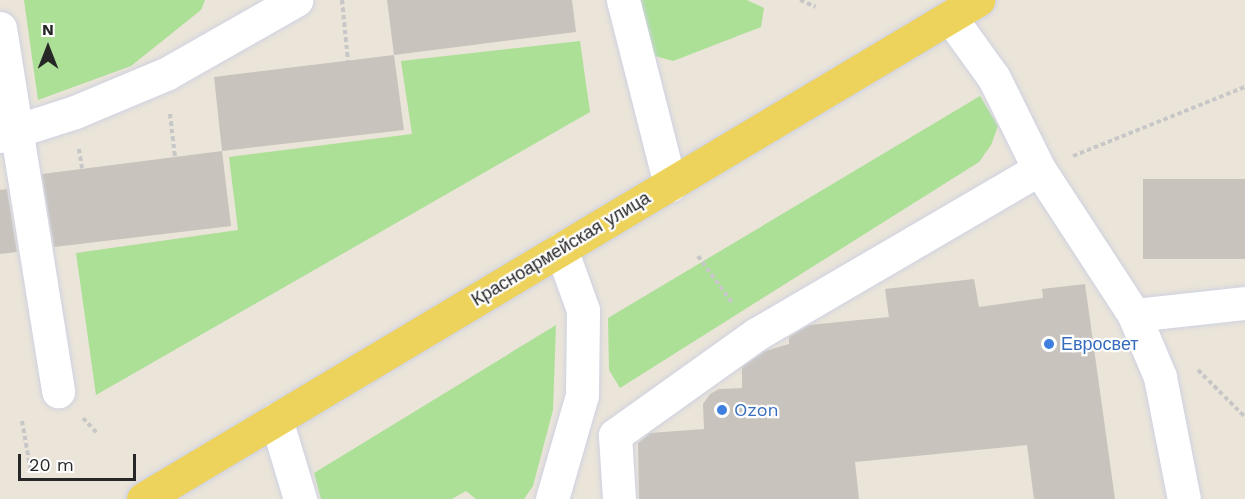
<!DOCTYPE html>
<html>
<head>
<meta charset="utf-8">
<style>
	body { margin:0 }
	#map { position:relative; width:1245px; height:499px; overflow:hidden; background:#eae4d9; font-family:"Work Sans",sans-serif }
	div>[style] { position:absolute }
	[style*='--x'] { left:calc(var(--x)*1px); top:calc(var(--y)*1px); width:calc(var(--w)*1px); rotate:calc(var(--a)*1deg) }
	.green>* { inset:0; background:#abe096 }
	.building>* { inset:0; background:#c8c3bc; transform-origin:0 0 }
	.path>* { height:4px; margin-top:-2px; transform-origin:0; background:repeating-linear-gradient(90deg,#c7c7c7 0 4.5px,transparent 0 7.5px) }
	.roads { filter:drop-shadow(0 0 2px #ced1e1) drop-shadow(0 0 2px #ced1e1) }
	.minor>* { height:33px; margin:-16.5px; padding:0 16.5px; transform-origin:16.5px; border-radius:16.5px; background:#fff }
	.major>* { height:33px; margin:-16.5px; padding:0 16.5px; transform-origin:16.5px; border-radius:16.5px; background:#edd35b }
	.dots>* { width:16px; height:16px; translate:-50% -50%; box-sizing:border-box; border:3px solid #fff; border-radius:50% }
	span { translate:-50% -50%; white-space:nowrap; text-align:center; line-height:1.15; -webkit-text-stroke:4.5px #fff; paint-order:stroke }
	.street-label { font-size:18px; color:#272727 }
	.shop-label { font-size:18px; color:#366cbe }
	.left { translate:0 -50%; text-align:left }
	.north { position:absolute; left:18px; top:18px; width:60px; height:60px; -webkit-text-stroke:4px #fff; paint-order:stroke; rotate:0deg; font-size:16px; font-weight:700; line-height:24px; text-align:center; color:#272727 }
	.north::after { content:''; display:block; margin:auto; width:21px; height:27px; background:#272727; clip-path:polygon(50% 0,100% 100%,50% 72%,0 100%) }
	.scale { position:absolute; left:18px; top:454px; width:118px; height:27px; box-sizing:border-box; border:3px solid #272727; border-top:0; padding-left:8px; font-size:18px; line-height:21px; white-space:nowrap; color:#272727; -webkit-text-stroke:4px #fff; paint-order:stroke }
</style>
</head>
<body>
<div id="map">
	<div class="green">
		<div style="clip-path:polygon(24px 0,205px 0,201px 10px,131px 66px,38px 100px)"></div>
		<div style="clip-path:polygon(637px 0,747px 0,764px 8px,761px 27px,673px 61px,648px 54px)"></div>
		<div style="clip-path:polygon(580px 41px,590px 112px,96px 395px,76px 253px,238px 230px,229px 157px,412px 134px,401px 61px)"></div>
		<div style="clip-path:polygon(980px 96px,998px 126px,991px 145px,979px 162px,620px 388px,609px 370px,608px 318px)"></div>
		<div style="clip-path:polygon(556px 325px,553px 410px,533px 486px,524px 499px,476px 499px,466px 491px,452px 499px,321px 499px,314px 473px)"></div>
	</div>
	<div class="building">
		<div style="clip-path:polygon(387px 0,572px 0,576px 32px,394px 55px,404px 130px,222px 151px,231px 226px,54px 247px,42px 174px,222px 151px,214px 77px,394px 55px)"></div>
		<div style="left:1245px;top:179px;width:80px;height:102px;rotate:90deg"></div>
		<div style="clip-path:polygon(7px 189px,17px 252px,0 254px,0 190px)"></div>
		<div style="clip-path:polygon(974px 279px,979px 307px,1043px 298px,1042px 289px,1085px 284px,1115px 499px,1034px 499px,1027px 445px,855px 462px,859px 499px,639px 499px,638px 443px,650px 433px,704px 429px,703px 404px,710px 394px,719px 389px,742px 388px,742px 367px,765px 351px,789px 344px,789px 337px,809px 325px,889px 317px,885px 289px)"></div>
	</div>
	<div class="path">
		<div style="--x:342;--y:0;--w:61;--a:84.4"></div>
		<div style="--x:800;--y:0;--w:17;--a:24"></div>
		<div style="--x:170;--y:114;--w:43;--a:83.4"></div>
		<div style="--x:79;--y:149;--w:20;--a:81"></div>
		<div style="--x:1073;--y:156;--w:185;--a:-21.9"></div>
		<div style="--x:698;--y:256;--w:59;--a:53.9"></div>
		<div style="--x:1198;--y:370;--w:66;--a:45"></div>
		<div style="--x:83;--y:418;--w:21;--a:47"></div>
		<div style="--x:22;--y:421;--w:52;--a:80"></div>
	</div>
	<div class="roads">
		<div class="minor">
			<div style="--x:623;--y:0;--w:191;--a:75.7"></div>
			<div style="--x:950;--y:17;--w:75;--a:54.2"></div>
			<div style="--x:994;--y:78;--w:102;--a:63.7"></div>
			<div style="--x:1039;--y:169;--w:174;--a:56.9"></div>
			<div style="--x:1134;--y:315;--w:67;--a:67.2"></div>
			<div style="--x:1160;--y:377;--w:124;--a:78.9"></div>
			<div style="--x:0;--y:28;--w:368;--a:80.9"></div>
			<div style="--x:0;--y:136;--w:79;--a:-17.7"></div>
			<div style="--x:75;--y:112;--w:99;--a:-22.7"></div>
			<div style="--x:166;--y:74;--w:150;--a:-29.6"></div>
			<div style="--x:1134;--y:315;--w:112;--a:-6.2"></div>
			<div style="--x:276;--y:419;--w:84;--a:73.3"></div>
			<div style="--x:552;--y:499;--w:108;--a:-73.9"></div>
			<div style="--x:582;--y:395;--w:85;--a:-89.3"></div>
			<div style="--x:583;--y:310;--w:65;--a:-109.8"></div>
			<div style="--x:619;--y:499;--w:64;--a:-93.6"></div>
			<div style="--x:615;--y:435;--w:172;--a:-35.5"></div>
			<div style="--x:755;--y:335;--w:329;--a:-30.3"></div>
		</div>
		<div class="major">
			<div style="--x:143;--y:499;--w:973;--a:-30.86"></div>
		</div>
	</div>
	<div class="dots">
		<div style="left:1049px;top:344px;background:#3f7fe0"></div>
		<div style="left:722px;top:410px;background:#3f7fe0"></div>
	</div>
	<div class="street-label">
		<span style="left:561px;top:249px;rotate:-31deg">Красноармейская улица</span>
	</div>
	<div class="shop-label">
		<span class="left" style="left:1061px;top:344px">Евросвет</span>
		<span class="left" style="left:734px;top:410px">Ozon</span>
	</div>
	<div class="north">N</div>
	<div class="scale">20 m</div>
</div>
</body>
</html>
